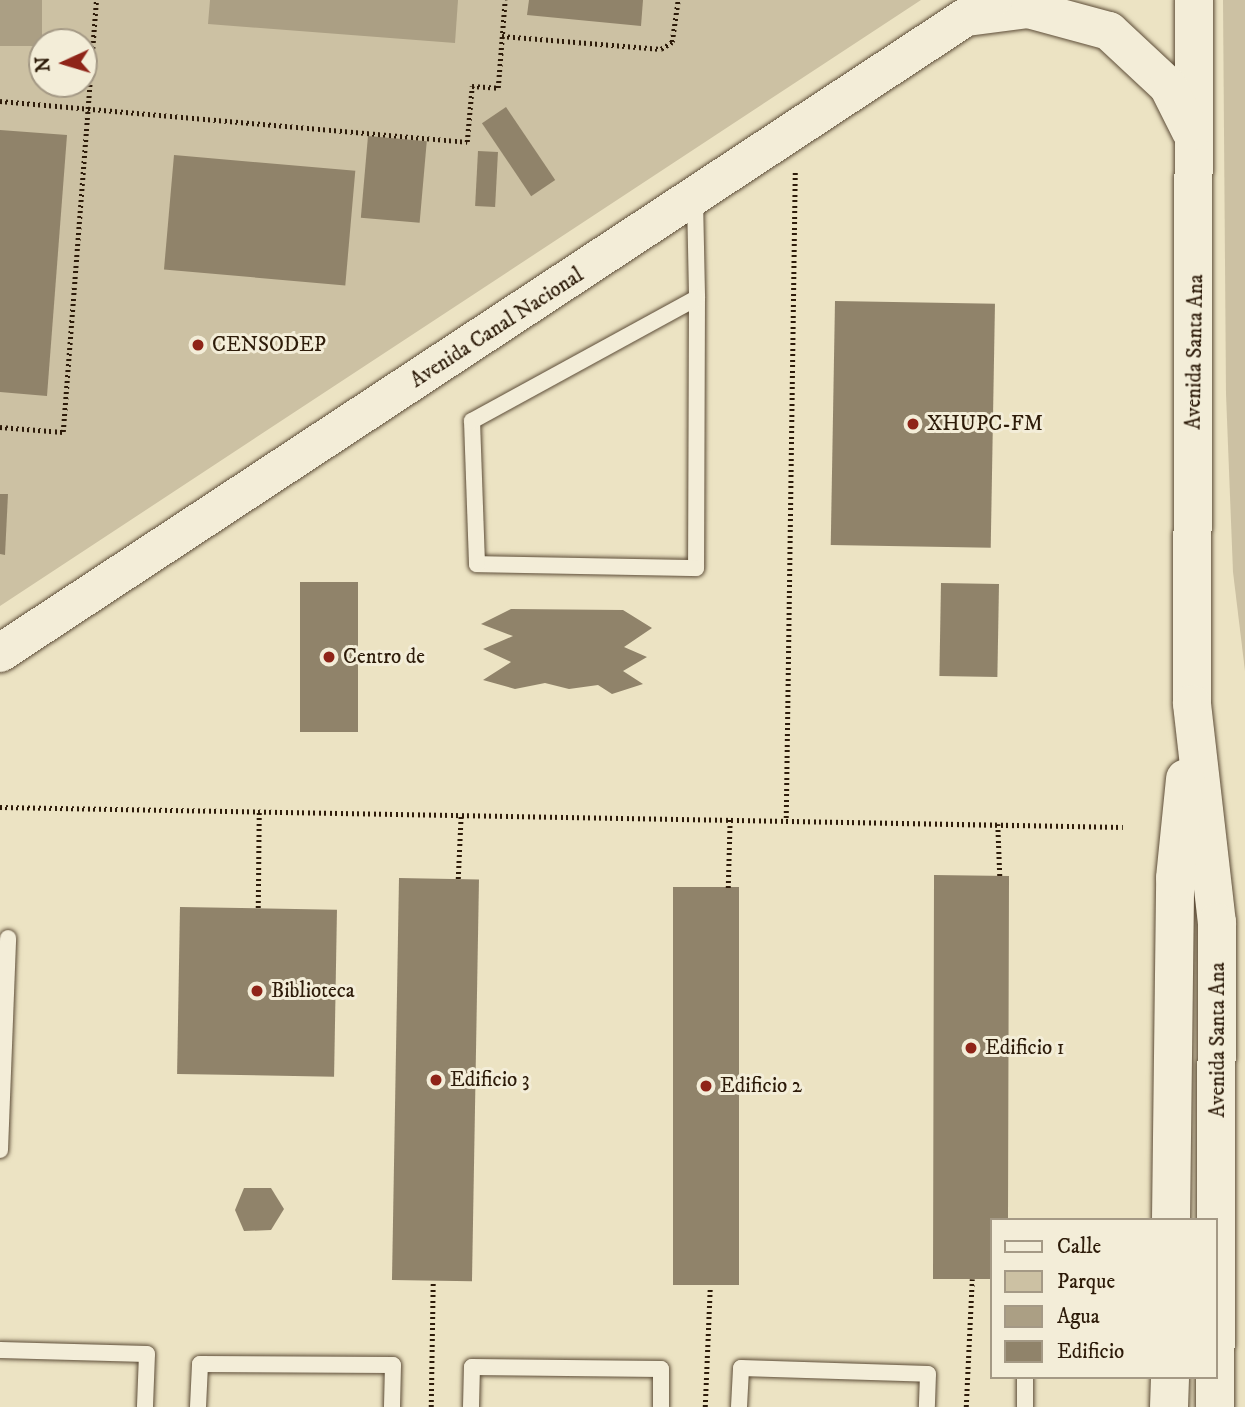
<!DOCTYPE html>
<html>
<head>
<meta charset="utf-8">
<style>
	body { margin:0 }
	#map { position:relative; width:1245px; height:1407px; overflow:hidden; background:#ece3c3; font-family:"IM FELL DW Pica",serif }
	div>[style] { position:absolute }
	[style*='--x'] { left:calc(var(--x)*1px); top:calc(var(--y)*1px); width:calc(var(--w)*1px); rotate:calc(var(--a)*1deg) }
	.green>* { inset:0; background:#ccc1a3 }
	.water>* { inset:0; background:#ab9f84; transform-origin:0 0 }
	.building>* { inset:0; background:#90836a; transform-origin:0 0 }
	.path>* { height:4.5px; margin-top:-2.25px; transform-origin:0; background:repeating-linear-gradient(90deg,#2d1b09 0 2px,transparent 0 5.5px) }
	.roads { filter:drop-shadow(0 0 2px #5d4d38) drop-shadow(0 0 2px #5d4d38) }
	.lane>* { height:16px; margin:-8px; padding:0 8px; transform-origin:8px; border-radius:8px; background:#f3edd8 }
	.secondary>* { height:38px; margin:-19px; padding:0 19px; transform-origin:19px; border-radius:19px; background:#f3edd8 }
	.dots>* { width:19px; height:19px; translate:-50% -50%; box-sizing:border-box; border:4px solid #f3edd8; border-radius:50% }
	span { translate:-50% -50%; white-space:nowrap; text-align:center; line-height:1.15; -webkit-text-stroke:6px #f3edd8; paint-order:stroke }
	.street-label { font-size:21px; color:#2d1b09 }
	.poi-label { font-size:21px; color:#2d1b09 }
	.left { translate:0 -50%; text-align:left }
	.legend { position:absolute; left:990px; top:1218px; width:228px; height:161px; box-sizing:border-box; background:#f3edd8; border:2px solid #a49985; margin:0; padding:9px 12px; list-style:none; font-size:21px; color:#2d1b09 }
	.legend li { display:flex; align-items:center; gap:14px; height:35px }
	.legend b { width:35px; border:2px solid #a49985 }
	.north { position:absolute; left:28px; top:28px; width:70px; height:70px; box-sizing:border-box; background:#f3edd8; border:2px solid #a49985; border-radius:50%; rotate:266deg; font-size:19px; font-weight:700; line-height:28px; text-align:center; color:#2d1b09 }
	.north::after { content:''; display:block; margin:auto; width:24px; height:32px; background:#8f2418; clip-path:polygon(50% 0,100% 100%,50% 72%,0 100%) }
</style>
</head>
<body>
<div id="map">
	<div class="green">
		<div style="clip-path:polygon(evenodd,0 0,921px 0,0 606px,0 0,42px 42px,84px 42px,84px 84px,42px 84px,42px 42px)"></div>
		<div style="clip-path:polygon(1223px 0,1245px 0,1245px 671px,1233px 572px,1226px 394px)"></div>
	</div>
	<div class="water">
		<div style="left:0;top:0;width:42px;height:46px"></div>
		<div style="clip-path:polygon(210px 0,458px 0,455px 43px,208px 24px)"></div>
	</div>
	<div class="building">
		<div style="clip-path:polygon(529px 0,643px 0,641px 26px,527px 15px)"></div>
		<div style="left:506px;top:107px;width:88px;height:29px;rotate:56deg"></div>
		<div style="clip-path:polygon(0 130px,67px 135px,47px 396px,0 392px)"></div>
		<div style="left:368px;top:136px;width:59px;height:82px;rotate:5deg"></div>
		<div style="left:478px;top:151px;width:20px;height:55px;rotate:3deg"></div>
		<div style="left:174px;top:155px;width:182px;height:115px;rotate:5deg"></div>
		<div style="left:835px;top:301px;width:160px;height:244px;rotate:1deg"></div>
		<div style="clip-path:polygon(0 494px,8px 494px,5px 555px,0 554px)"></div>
		<div style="left:300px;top:582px;width:58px;height:150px"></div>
		<div style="left:941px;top:583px;width:58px;height:93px;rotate:1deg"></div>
		<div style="clip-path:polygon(511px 609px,623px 610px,652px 628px,624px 647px,647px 657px,623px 671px,643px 684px,612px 694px,598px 685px,569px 689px,545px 683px,515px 689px,483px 680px,511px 662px,483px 649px,513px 636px,481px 624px)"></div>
		<div style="clip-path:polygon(934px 875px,1009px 876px,1008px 1220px,991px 1220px,991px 1279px,933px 1279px)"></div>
		<div style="left:399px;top:878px;width:80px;height:402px;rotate:1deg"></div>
		<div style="left:673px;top:887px;width:66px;height:398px"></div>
		<div style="left:180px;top:907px;width:157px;height:167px;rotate:1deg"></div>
		<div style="clip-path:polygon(244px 1188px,271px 1188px,284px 1209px,271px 1230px,244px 1231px,235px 1210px)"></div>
	</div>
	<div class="path">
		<div style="--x:502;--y:36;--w:160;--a:4.7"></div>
		<div style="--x:661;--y:49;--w:13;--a:-32"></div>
		<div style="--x:672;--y:42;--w:42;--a:-81.9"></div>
		<div style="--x:0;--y:101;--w:469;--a:5"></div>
		<div style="--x:467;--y:142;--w:56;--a:-84.9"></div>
		<div style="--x:472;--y:86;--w:26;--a:4"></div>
		<div style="--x:498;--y:88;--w:88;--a:-85.5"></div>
		<div style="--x:0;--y:427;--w:63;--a:4.5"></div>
		<div style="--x:63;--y:432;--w:433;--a:-85.6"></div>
		<div style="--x:0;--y:807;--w:1123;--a:1.02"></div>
		<div style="--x:786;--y:818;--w:646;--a:-89.2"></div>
		<div style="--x:998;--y:824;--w:53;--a:87.8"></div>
		<div style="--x:458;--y:879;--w:65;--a:-87.4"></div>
		<div style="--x:728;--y:888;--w:70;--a:-88.4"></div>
		<div style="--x:258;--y:908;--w:97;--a:-89.4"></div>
		<div style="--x:431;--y:1407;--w:126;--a:-89.1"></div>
		<div style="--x:705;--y:1407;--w:121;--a:-87.6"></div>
		<div style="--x:966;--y:1407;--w:128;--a:-87.3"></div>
	</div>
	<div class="roads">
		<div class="lane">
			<div style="--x:695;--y:199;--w:99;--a:88.8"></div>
			<div style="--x:697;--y:298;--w:270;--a:90.2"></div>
			<div style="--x:696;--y:568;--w:219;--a:-179"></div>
			<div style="--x:477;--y:564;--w:143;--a:-92"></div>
			<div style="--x:472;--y:421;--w:256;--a:-28.7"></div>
			<div style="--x:0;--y:1150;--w:212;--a:-87.8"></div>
			<div style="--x:0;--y:1350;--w:147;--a:1.6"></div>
			<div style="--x:147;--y:1354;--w:53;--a:92.2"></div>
			<div style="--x:1025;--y:1377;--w:30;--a:90"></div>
			<div style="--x:198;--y:1407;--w:43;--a:-87.3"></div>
			<div style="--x:200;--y:1364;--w:193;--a:0.3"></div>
			<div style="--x:393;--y:1365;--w:42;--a:91.4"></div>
			<div style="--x:471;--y:1407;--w:40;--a:-88.6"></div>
			<div style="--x:472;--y:1367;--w:189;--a:0.6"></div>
			<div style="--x:661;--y:1369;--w:38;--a:90"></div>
			<div style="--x:739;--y:1407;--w:39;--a:-87"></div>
			<div style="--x:741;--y:1368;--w:187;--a:1.8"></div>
			<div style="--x:928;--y:1374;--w:33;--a:92"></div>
		</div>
		<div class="secondary">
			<div style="--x:1194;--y:0;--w:704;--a:90.16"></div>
			<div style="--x:1192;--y:704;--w:219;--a:83.5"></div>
			<div style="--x:1217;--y:922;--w:485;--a:90.2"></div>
			<div style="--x:967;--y:17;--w:62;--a:-7.5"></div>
			<div style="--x:1028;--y:9;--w:84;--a:15.2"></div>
			<div style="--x:1109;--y:31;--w:81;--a:43"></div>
			<div style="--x:1168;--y:86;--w:51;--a:63.4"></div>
			<div style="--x:0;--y:653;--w:1188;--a:-33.36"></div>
			<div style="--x:1171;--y:1220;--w:342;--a:-89.3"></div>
			<div style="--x:1175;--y:878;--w:100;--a:-84.2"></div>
			<div style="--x:1169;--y:1407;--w:30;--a:-88"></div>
		</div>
	</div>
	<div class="dots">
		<div style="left:198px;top:345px;background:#8f2418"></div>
		<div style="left:913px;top:424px;background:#8f2418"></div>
		<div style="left:329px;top:657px;background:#8f2418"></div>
		<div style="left:257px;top:991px;background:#8f2418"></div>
		<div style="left:971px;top:1048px;background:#8f2418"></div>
		<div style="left:436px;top:1080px;background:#8f2418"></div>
		<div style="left:706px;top:1086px;background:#8f2418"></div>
	</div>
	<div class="street-label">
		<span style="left:497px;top:328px;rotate:-33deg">Avenida Canal Nacional</span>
		<span style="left:1195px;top:352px;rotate:-89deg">Avenida Santa Ana</span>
		<span style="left:1218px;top:1040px;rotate:-90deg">Avenida Santa Ana</span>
	</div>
	<div class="poi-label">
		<span class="left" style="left:212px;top:345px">CENSODEP</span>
		<span class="left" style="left:927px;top:424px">XHUPC-FM</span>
		<span class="left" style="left:343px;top:657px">Centro de</span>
		<span class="left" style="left:271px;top:991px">Biblioteca</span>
		<span class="left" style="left:985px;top:1048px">Edificio 1</span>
		<span class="left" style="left:450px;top:1080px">Edificio 3</span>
		<span class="left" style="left:720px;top:1086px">Edificio 2</span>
	</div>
	<ul class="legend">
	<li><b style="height:9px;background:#f3edd8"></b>Calle</li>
	<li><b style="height:19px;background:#ccc1a3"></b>Parque</li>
	<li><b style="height:19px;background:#ab9f84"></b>Agua</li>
	<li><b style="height:19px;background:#90836a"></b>Edificio</li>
	</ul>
	<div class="north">N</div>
</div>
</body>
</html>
